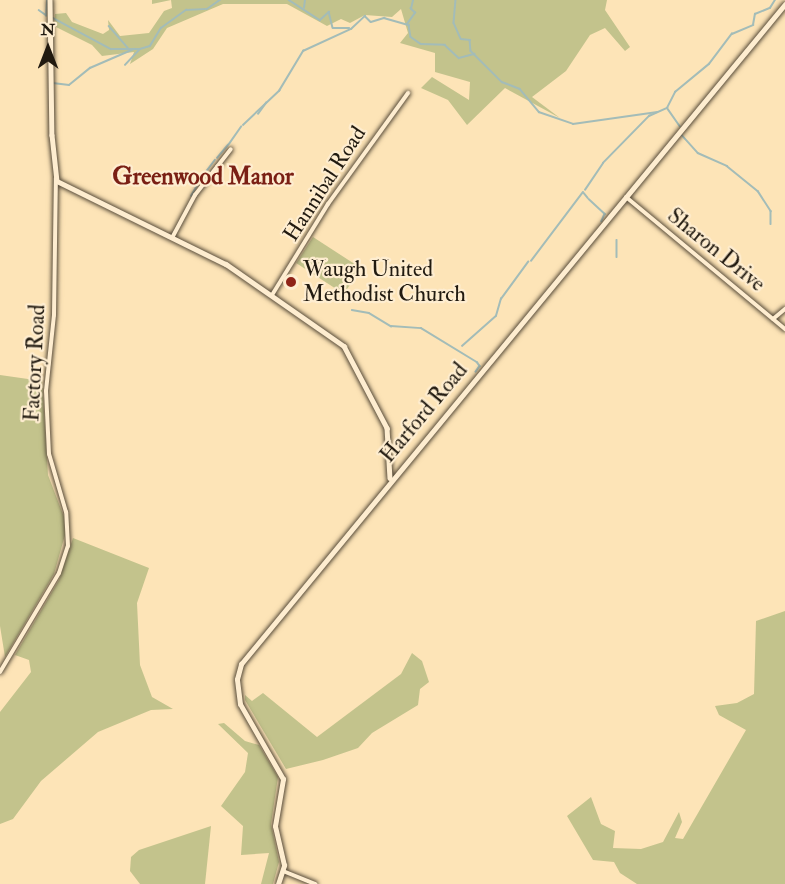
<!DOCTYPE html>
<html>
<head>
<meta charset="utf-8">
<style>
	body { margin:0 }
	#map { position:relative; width:785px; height:884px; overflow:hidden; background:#fde4b7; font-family:"IM FELL Double Pica",serif }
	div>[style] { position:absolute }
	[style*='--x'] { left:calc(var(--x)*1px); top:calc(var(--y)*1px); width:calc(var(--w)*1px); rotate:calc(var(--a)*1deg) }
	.green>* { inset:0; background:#c3c38c; transform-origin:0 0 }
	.stream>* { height:1.5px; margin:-0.75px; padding:0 0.75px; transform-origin:0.75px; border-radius:0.75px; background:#a3bcb8 }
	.roads { filter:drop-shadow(0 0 2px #584c3a) drop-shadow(0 0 2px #584c3a) }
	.minor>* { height:4px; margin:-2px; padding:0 2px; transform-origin:2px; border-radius:2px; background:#feedd0 }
	.tertiary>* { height:4.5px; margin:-2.25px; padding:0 2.25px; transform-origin:2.25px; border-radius:2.25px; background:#feedd0 }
	.secondary>* { height:5px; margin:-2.5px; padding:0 2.5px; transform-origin:2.5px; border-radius:2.5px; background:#feedd0 }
	.dots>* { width:16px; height:16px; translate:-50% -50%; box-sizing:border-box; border:3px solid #feedd0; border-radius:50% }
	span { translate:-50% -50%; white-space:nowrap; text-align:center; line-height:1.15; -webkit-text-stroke:4.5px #feedd0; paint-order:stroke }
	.street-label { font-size:22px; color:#211a10 }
	.poi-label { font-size:22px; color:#211a10 }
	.left { translate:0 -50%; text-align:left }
	.neighbourhood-label { font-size:24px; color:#7a1f14; font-weight:700 }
	.north { position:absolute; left:18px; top:18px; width:60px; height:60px; -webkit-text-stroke:4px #feedd0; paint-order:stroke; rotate:0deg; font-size:16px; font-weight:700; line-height:24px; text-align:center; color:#211a10 }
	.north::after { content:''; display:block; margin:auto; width:21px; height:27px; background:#211a10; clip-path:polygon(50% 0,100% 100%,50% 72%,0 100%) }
</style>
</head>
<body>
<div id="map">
	<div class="green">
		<div style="clip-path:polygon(152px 0,607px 0,605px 10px,630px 47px,625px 51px,605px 28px,590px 35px,566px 71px,532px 97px,560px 118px,505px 88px,467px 125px,448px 100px,421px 88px,432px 77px,469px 100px,470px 82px,435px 72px,435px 53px,400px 43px,408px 33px,401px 9px,392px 17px,365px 15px,350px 23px,341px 19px,327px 26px,287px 4px,223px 4px,167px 28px,153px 49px,130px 64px,134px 52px,102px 56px,92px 45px,54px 26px,55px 14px,66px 13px,72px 22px,103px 34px,109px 30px,108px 20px,120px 36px,149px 33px,164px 11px,172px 8px,171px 0,152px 4px)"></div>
		<div style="left:313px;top:237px;width:57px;height:31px;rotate:33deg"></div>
		<div style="clip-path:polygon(0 375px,42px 381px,48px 475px,64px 517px,65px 535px,54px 574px,5px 657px,0 626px)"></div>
		<div style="clip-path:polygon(73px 538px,149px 568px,137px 603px,140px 665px,152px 697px,173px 709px,151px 710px,98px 732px,41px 781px,13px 819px,0 824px,0 712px,31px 672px,29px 660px,15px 655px,59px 580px)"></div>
		<div style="clip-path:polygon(785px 611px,785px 884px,637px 884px,620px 873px,614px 862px,593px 860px,567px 816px,591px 797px,601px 824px,615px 831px,613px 848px,641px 849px,663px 842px,679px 812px,682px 822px,675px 838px,683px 839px,746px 730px,719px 715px,715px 706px,737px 703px,754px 694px,756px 621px)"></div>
		<div style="clip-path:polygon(412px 653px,422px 661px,429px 682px,420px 689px,418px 705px,372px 733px,358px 748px,323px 760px,286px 769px,245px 700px,245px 695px,252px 701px,263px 693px,317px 737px,401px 674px)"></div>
		<div style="clip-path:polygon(224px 723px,245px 741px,259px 745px,278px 777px,271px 824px,279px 862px,273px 884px,261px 884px,269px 853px,241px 855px,243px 826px,221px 806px,245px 772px,248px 753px,218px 724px)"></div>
		<div style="clip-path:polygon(211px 826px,205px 884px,140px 884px,130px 871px,131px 857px,139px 850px)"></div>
	</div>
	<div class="stream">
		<div style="--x:289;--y:0;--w:37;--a:33"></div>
		<div style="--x:320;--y:20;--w:12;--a:-42"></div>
		<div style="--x:329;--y:12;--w:16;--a:76"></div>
		<div style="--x:333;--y:28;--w:16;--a:0"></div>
		<div style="--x:456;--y:0;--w:23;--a:95"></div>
		<div style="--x:454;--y:23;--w:17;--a:66"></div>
		<div style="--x:461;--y:39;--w:9;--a:6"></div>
		<div style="--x:470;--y:40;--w:11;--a:85"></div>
		<div style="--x:471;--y:51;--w:44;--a:45"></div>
		<div style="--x:502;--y:82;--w:19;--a:21"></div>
		<div style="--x:520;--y:89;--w:30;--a:50"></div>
		<div style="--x:539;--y:112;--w:36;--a:19"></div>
		<div style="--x:573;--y:124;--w:85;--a:-8.1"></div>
		<div style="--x:304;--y:8;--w:8;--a:-83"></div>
		<div style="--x:39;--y:10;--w:9;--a:36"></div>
		<div style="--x:46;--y:16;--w:16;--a:-86"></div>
		<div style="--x:53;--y:18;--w:66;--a:28.1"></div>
		<div style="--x:111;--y:49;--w:29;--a:0"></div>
		<div style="--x:140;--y:49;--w:10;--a:-17"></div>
		<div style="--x:150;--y:46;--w:21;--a:-59"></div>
		<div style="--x:161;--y:28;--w:31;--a:-36"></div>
		<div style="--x:186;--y:10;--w:21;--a:-3"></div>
		<div style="--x:207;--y:9;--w:16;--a:-35"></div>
		<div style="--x:407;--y:24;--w:14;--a:-54"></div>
		<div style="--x:415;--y:13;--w:6;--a:-135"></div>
		<div style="--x:411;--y:9;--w:9;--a:-77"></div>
		<div style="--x:109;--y:26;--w:29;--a:49"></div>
		<div style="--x:125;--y:65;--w:21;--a:-47"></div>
		<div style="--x:53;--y:83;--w:16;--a:7"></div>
		<div style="--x:69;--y:85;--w:27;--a:-39"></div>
		<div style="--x:90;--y:68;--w:48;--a:-23.4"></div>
		<div style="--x:668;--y:109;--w:21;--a:55"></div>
		<div style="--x:258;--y:114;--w:14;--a:-54"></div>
		<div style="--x:243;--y:125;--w:50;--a:-43.4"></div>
		<div style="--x:279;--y:91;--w:47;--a:-59"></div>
		<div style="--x:303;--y:51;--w:53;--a:-24.6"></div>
		<div style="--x:351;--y:29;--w:19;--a:-43"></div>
		<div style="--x:365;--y:16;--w:8;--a:45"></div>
		<div style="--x:371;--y:22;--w:14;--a:-17"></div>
		<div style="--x:384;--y:18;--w:26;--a:16"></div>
		<div style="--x:409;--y:25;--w:12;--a:81"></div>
		<div style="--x:411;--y:37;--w:12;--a:35"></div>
		<div style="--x:421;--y:44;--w:24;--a:2"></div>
		<div style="--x:445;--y:45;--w:19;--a:43"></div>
		<div style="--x:459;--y:58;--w:16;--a:-15"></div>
		<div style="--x:681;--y:134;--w:25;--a:48"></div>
		<div style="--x:698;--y:153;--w:32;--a:24"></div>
		<div style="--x:727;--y:166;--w:40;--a:39"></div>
		<div style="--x:758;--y:191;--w:24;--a:57"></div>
		<div style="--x:771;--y:211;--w:13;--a:90"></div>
		<div style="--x:229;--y:144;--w:21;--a:-55"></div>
		<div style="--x:217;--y:158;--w:17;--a:-50"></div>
		<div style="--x:202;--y:177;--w:21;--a:-53"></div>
		<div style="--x:585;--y:190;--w:32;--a:-56"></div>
		<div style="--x:603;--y:163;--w:66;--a:-45.6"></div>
		<div style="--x:649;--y:116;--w:20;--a:-24"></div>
		<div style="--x:667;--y:108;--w:18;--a:-63"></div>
		<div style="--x:675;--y:92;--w:44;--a:-39.5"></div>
		<div style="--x:709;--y:64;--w:38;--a:-53"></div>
		<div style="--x:732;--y:34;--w:23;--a:-23"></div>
		<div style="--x:753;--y:25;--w:11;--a:-80"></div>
		<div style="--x:755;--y:14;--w:16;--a:-22"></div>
		<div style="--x:770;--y:8;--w:9;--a:-58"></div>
		<div style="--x:584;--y:193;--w:6;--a:51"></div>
		<div style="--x:191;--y:196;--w:16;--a:-60"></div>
		<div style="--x:589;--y:199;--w:22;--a:43"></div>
		<div style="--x:605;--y:214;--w:8;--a:113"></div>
		<div style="--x:617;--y:240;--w:17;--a:90"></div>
		<div style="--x:531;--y:261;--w:86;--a:-53"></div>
		<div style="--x:352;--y:310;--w:17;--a:10"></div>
		<div style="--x:369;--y:313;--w:26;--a:31"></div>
		<div style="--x:391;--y:326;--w:30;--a:4"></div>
		<div style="--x:421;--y:328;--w:66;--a:31.3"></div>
		<div style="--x:477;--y:362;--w:5;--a:53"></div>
		<div style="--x:480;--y:366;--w:7;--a:124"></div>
		<div style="--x:462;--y:346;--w:45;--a:-41.4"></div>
		<div style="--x:496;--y:316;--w:18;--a:-74"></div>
		<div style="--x:501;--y:299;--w:46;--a:-53.9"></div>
	</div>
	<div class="roads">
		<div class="minor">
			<div style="--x:626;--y:197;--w:207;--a:39.7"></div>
			<div style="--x:172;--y:238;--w:49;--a:-61.9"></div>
			<div style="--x:195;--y:195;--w:58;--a:-52"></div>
			<div style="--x:272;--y:295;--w:107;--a:-58.4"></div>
			<div style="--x:328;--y:204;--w:137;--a:-54.2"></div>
			<div style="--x:773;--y:319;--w:16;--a:-40"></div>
			<div style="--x:0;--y:672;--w:115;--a:-59.2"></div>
			<div style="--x:59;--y:573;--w:28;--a:-72"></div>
			<div style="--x:68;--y:546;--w:34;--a:-93"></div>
			<div style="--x:66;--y:512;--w:60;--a:-106.3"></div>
			<div style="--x:49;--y:454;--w:63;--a:-92.7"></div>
			<div style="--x:46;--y:391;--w:76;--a:-84"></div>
			<div style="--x:54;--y:315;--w:137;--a:-89.2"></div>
			<div style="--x:283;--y:871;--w:35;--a:22"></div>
		</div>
		<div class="tertiary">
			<div style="--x:50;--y:0;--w:135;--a:89.2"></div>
			<div style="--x:52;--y:135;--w:46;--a:83.8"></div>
			<div style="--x:57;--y:181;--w:188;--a:26.2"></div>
			<div style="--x:226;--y:264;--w:144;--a:34.8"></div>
			<div style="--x:344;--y:346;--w:93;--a:62.3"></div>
			<div style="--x:387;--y:428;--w:50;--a:86.6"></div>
		</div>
		<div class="secondary">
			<div style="--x:278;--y:884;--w:20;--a:-72"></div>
			<div style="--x:284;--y:865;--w:40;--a:-103"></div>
			<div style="--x:275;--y:826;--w:48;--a:-80.3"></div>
			<div style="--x:283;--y:779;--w:86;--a:-119.8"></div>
			<div style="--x:240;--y:704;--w:25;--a:-97"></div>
			<div style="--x:237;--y:679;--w:16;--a:-75"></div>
			<div style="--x:241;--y:664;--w:855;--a:-50.5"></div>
		</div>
	</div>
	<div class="dots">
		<div style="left:291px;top:282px;background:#8f2418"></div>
	</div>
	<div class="street-label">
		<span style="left:325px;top:184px;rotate:-57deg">Hannibal Road</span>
		<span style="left:716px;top:250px;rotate:39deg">Sharon Drive</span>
		<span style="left:35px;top:363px;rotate:-87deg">Factory Road</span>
		<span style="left:424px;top:413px;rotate:-50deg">Harford Road</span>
	</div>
	<div class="poi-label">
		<span class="left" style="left:303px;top:282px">Waugh United<br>Methodist Church</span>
	</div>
	<div class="neighbourhood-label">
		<span style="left:203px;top:177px">Greenwood Manor</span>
	</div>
	<div class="north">N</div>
</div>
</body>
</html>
